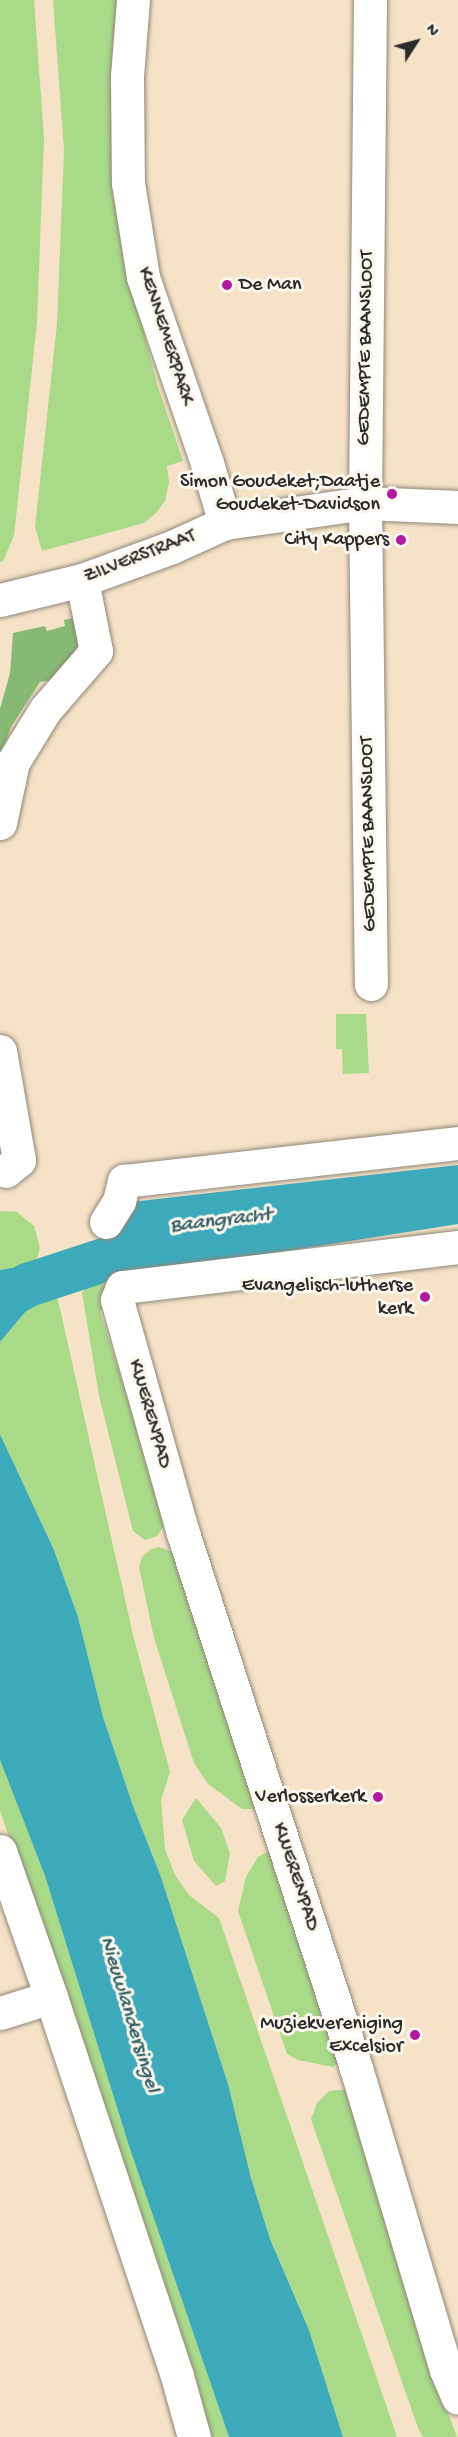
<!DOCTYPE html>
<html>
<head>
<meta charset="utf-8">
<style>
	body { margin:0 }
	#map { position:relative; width:458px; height:2437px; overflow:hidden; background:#f5e2c7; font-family:"Gochi Hand",sans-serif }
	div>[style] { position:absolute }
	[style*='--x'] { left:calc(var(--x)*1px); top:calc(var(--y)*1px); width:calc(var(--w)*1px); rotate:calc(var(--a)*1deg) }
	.green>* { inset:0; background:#a8da88 }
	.forest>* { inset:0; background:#86ba74 }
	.water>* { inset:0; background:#3daabc }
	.canal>* { height:44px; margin:-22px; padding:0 22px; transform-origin:22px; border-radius:22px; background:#3daabc }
	.roads { filter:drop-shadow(0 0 2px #908679) drop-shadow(0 0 2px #908679) }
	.street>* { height:33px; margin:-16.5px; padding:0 16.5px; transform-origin:16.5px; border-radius:16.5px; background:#fff }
	.dots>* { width:16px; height:16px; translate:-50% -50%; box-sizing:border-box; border:3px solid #fbf7ec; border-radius:50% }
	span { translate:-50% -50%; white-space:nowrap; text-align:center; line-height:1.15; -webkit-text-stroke:6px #fbf7ec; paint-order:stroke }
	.poi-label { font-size:20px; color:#2b2b2b }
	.left { translate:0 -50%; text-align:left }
	.right { translate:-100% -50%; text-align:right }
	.street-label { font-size:20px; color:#2b2b2b }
	.water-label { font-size:21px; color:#325e65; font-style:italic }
	.north { position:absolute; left:386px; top:12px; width:60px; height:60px; -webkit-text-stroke:4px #fbf7ec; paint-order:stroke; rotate:54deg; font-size:16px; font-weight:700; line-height:24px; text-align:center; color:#2b2b2b }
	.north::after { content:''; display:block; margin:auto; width:21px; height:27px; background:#2b2b2b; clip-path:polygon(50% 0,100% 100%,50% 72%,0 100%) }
</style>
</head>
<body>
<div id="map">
	<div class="green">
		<div style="clip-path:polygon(0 0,34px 0,44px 138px,37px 322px,14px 536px,3px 561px,0 562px)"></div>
		<div style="clip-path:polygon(53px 0,122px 0,136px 300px,157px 384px,183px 461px,167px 466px,169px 483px,165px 501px,156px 513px,144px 523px,42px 551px,35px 527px,57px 324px,64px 150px)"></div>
		<div style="clip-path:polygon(336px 1014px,366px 1014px,369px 1073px,343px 1074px,342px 1049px,336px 1049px)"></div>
		<div style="clip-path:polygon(0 1211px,17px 1212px,34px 1226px,40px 1248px,34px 1268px,0 1270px)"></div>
		<div style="clip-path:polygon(99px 1283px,113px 1289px,100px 1312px,167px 1521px,157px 1536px,145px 1540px,133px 1531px,99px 1396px,82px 1293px,87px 1286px)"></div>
		<div style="clip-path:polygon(42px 1292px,51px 1294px,58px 1300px,133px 1635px,170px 1772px,161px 1800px,165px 1849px,175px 1875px,189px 1895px,219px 1918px,397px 2437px,343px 2437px,309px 2330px,270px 2239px,251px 2178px,228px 2084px,161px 1877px,133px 1806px,103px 1717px,78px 1617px,54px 1550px,0 1434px,0 1342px)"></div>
		<div style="clip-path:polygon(159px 1547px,176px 1553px,259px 1809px,242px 1809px,208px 1784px,194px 1763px,154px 1638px,139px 1567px,142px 1557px,151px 1549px)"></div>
		<div style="clip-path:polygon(0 1760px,45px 1876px,129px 2146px,229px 2437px,209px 2437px,60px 1984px,0 1811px)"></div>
		<div style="clip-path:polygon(196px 1798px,221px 1828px,230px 1853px,225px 1881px,216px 1886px,194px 1861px,182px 1820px)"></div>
		<div style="clip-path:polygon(273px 1848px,341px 2059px,333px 2067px,298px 2060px,287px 2054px,238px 1911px,246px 1877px,258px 1857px)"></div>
		<div style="clip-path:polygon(351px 2089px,438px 2387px,457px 2437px,423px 2437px,418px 2428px,311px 2119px,317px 2103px,329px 2091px)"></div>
	</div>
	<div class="forest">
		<div style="clip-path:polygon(73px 618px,78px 640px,76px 652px,57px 679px,40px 682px,11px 727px,0 759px,0 709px,10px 673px,13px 633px,45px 626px,47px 631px,65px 626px,64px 620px)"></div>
	</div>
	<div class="water">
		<div style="clip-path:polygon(458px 1165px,458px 1224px,123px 1277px,107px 1272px,98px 1250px,131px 1202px)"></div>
		<div style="clip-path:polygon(12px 1268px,34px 1268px,42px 1292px,0 1342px,0 1270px)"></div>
		<div style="clip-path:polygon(0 1434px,54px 1550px,78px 1617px,103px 1717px,133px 1806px,161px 1877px,228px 2084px,251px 2178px,270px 2239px,309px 2330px,343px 2437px,229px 2437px,129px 2146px,45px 1876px,0 1760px)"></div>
	</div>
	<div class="canal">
		<div style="--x:0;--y:1301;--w:32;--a:-30"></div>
		<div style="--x:28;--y:1285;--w:93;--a:-18.2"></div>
		<div style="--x:116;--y:1256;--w:44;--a:-34.8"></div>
	</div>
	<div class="roads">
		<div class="street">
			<div style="--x:133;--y:0;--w:76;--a:94.5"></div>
			<div style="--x:127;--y:76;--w:107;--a:89.5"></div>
			<div style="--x:128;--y:183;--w:95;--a:80.9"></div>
			<div style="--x:143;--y:277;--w:197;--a:71"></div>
			<div style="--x:207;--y:463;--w:63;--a:73.3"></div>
			<div style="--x:370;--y:0;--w:503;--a:90.57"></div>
			<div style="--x:365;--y:503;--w:481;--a:89.3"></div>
			<div style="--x:0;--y:600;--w:84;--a:-13.7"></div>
			<div style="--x:82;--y:580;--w:96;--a:-20.1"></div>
			<div style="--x:172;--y:547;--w:58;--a:-24.4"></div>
			<div style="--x:225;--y:523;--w:141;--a:-8.1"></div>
			<div style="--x:365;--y:503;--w:93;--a:2.5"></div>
			<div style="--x:0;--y:823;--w:62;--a:-78"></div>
			<div style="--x:13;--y:762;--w:61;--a:-58.4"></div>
			<div style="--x:45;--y:710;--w:78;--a:-49.2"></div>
			<div style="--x:96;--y:651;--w:72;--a:-101.2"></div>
			<div style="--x:0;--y:1051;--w:111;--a:80.1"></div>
			<div style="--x:19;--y:1160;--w:17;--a:140"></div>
			<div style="--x:106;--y:1222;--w:25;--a:-58"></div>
			<div style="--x:119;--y:1201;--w:21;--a:-76"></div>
			<div style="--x:124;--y:1181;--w:336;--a:-6.5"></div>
			<div style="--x:458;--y:1247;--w:338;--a:173.2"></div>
			<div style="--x:122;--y:1287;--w:14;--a:111"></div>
			<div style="--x:117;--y:1300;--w:242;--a:74.2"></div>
			<div style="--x:183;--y:1533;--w:562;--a:72.08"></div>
			<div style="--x:356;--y:2068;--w:315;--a:73.4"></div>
			<div style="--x:446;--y:2370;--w:30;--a:67"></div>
			<div style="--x:0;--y:1851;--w:155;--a:70.7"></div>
			<div style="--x:51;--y:1997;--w:399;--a:71.6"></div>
			<div style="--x:177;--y:2376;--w:63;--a:74.4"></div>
			<div style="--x:0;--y:2013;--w:53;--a:-17.4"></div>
		</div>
	</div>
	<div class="dots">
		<div style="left:227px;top:285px;background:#b5179e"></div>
		<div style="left:392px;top:494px;background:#b5179e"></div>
		<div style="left:401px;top:540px;background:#b5179e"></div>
		<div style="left:425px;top:1297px;background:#b5179e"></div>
		<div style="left:378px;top:1797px;background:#b5179e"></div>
		<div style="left:415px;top:2035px;background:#b5179e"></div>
	</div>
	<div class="poi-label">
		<span class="left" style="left:239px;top:285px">De Man</span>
		<span class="right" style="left:380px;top:494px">Simon Goudeket;Daatje<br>Goudeket-Davidson</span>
		<span class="right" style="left:389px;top:540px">City Kappers</span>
		<span class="right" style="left:413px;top:1298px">Evangelisch-lutherse<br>kerk</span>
		<span class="right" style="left:366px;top:1797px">Verlosserkerk</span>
		<span class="right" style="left:403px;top:2036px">Muziekvereniging<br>Excelsior</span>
	</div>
	<div class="street-label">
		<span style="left:165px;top:336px;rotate:72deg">KENNEMERPARK</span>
		<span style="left:366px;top:348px;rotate:-89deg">GEDEMPTE BAANSLOOT</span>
		<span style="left:140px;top:557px;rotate:-21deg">ZILVERSTRAAT</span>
		<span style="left:369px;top:834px;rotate:-91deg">GEDEMPTE BAANSLOOT</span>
		<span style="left:149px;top:1414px;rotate:74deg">KWERENPAD</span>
		<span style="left:295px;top:1877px;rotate:72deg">KWERENPAD</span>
	</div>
	<div class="water-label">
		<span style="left:221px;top:1222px;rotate:-7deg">Baangracht</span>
		<span style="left:128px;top:2015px;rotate:73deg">Nieuwlandersingel</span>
	</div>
	<div class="north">N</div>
</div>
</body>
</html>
